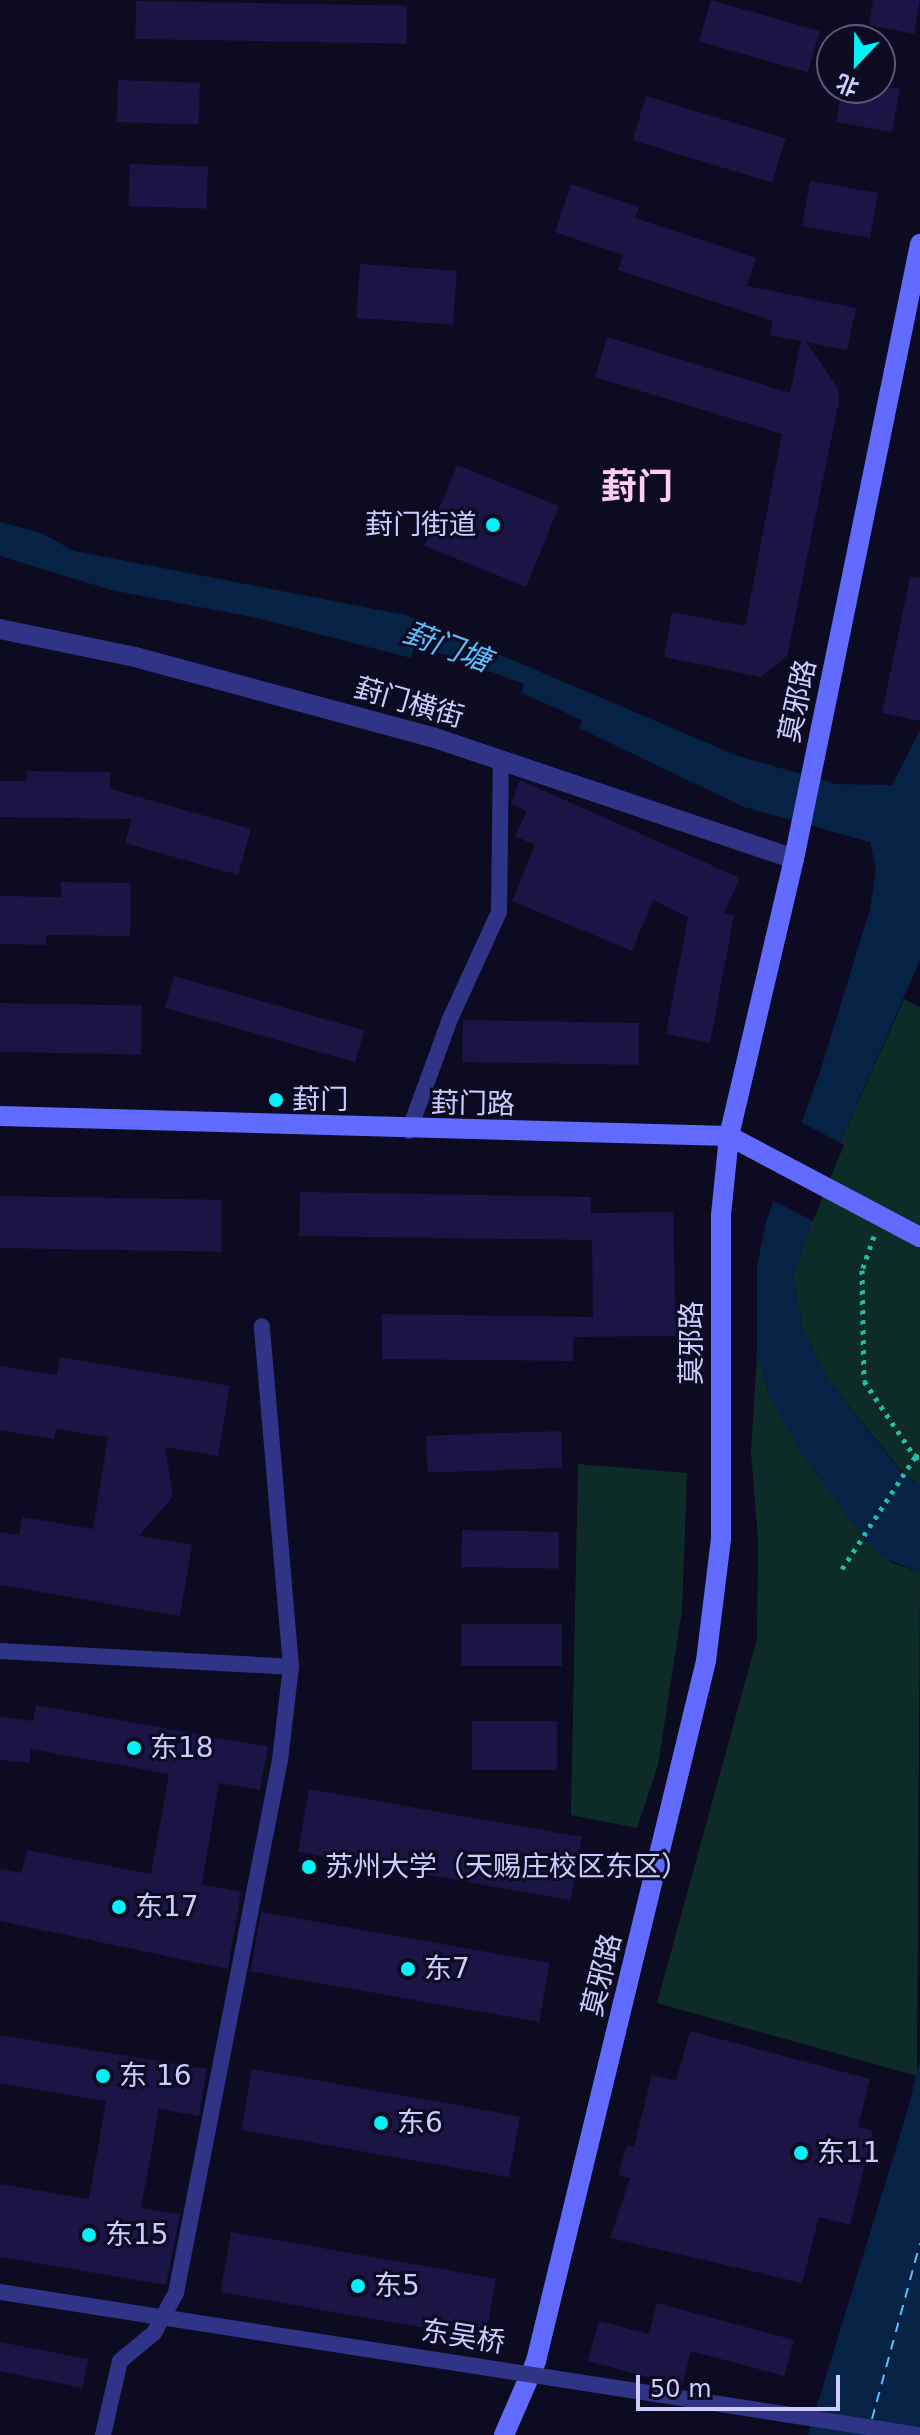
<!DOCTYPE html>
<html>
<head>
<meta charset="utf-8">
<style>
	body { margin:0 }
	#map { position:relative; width:920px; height:2435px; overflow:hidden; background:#0d0b22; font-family:"DejaVu Sans","Noto Sans SC",sans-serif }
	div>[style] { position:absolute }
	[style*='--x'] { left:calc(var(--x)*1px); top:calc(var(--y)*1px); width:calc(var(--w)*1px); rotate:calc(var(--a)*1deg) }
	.green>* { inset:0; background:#0d2c28 }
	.water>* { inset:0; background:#062245 }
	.pier>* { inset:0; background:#0d0b22 }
	.ferry>* { height:2px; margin-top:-1px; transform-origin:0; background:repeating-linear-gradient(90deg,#59c0ff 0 10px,transparent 0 18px) }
	.building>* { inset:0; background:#1a1544; transform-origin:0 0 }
	.path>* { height:5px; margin-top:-2.5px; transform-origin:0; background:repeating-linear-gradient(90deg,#20bea7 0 4px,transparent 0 10px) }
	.service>* { height:16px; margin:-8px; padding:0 8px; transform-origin:8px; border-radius:8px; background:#303486 }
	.pedestrian>* { height:20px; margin:-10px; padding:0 10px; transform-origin:10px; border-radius:10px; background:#303486 }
	.secondary>* { height:20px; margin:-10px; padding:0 10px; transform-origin:10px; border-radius:10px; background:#626bff }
	.service-bridge>* { height:16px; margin:-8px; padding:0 8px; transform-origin:8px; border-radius:8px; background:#303486 }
	.dots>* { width:22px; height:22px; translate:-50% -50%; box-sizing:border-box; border:4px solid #0d0b22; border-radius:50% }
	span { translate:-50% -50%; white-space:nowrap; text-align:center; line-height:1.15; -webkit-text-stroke:6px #0d0b22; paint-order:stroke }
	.poi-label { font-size:28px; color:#cdcbff }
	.right { translate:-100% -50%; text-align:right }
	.left { translate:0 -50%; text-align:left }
	.street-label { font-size:28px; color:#cdcbff }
	.water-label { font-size:30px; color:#59c0ff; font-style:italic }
	.district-label { font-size:36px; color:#ffcdf1; font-weight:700 }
	.north { position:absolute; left:816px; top:24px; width:80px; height:80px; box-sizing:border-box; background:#0d0b22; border:2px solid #5a587a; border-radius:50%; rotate:202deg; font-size:22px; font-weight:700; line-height:32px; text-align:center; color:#cdcbff }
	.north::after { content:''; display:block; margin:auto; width:28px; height:36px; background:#00f2f6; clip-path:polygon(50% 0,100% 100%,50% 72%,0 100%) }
	.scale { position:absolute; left:636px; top:2375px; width:204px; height:36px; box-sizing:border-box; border:4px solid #cdcbff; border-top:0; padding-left:10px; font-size:24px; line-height:28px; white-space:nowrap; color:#cdcbff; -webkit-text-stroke:6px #0d0b22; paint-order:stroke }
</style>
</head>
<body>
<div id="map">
	<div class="green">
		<div style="clip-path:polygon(904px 999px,920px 1007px,920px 1486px,899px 1468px,830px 1382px,803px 1329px,793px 1276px,834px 1157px)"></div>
		<div style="clip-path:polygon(757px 1354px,770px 1397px,801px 1452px,854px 1525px,892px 1563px,920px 1572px,917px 2076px,657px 2003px,757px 1639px,758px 1540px,751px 1451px)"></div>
		<div style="clip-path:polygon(578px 1464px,687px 1473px,682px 1610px,658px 1765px,637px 1828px,571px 1815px)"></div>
	</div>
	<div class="water">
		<div style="clip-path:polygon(0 522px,41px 533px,74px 551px,406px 615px,738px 756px,836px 784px,892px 785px,920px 730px,920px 960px,834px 1157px,793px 1276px,803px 1329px,830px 1382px,898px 1468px,920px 1486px,920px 1572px,881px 1557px,854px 1525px,801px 1452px,770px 1397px,757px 1354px,757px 1266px,766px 1222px,820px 1072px,870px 909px,876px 868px,870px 842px,744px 807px,579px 728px,582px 720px,522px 693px,524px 684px,415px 644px,411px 658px,257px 618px,111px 590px,0 556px)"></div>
		<div style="clip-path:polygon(920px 2061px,920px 2435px,808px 2435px,908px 2109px)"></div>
	</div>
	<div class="pier">
		<div style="clip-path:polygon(799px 1121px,844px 1145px,813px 1221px,770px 1199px)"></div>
	</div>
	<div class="ferry">
		<div style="--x:872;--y:2419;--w:182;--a:-74.7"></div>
	</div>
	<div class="building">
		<div style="left:711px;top:0;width:113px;height:43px;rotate:16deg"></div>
		<div style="clip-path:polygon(873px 0,920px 0,914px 34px,869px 25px)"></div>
		<div style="left:136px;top:1px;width:271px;height:38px;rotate:1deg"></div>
		<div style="left:118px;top:80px;width:82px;height:42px;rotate:2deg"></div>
		<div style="clip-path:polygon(842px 88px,900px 88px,892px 132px,836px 122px)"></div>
		<div style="left:646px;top:96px;width:146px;height:46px;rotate:17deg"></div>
		<div style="left:130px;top:164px;width:78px;height:42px;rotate:2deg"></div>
		<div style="left:810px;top:181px;width:69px;height:46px;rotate:10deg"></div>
		<div style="clip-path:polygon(571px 184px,639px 207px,635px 218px,756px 258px,747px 286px,856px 308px,847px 350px,806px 342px,838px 388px,839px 401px,787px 656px,761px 677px,664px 657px,672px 612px,745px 626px,782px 434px,595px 377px,607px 337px,790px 393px,801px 341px,770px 335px,773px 321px,618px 270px,623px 255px,555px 232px)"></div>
		<div style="left:360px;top:264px;width:97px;height:54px;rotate:4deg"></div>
		<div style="left:457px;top:465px;width:110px;height:87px;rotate:22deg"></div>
		<div style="clip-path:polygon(910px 577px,920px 578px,920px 721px,882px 713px)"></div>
		<div style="clip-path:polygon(27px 771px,110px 772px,110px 789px,251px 829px,238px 875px,125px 843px,132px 819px,0 817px,0 781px,27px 781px)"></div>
		<div style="clip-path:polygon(520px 780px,740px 878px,724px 913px,734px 915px,710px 1043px,666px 1034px,688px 917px,653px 900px,632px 951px,512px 901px,535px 845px,515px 836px,527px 811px,511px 804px)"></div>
		<div style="clip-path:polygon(61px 882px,131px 883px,130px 936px,46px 935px,46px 945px,0 944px,0 896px,61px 897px)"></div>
		<div style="left:174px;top:976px;width:198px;height:33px;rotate:16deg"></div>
		<div style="left:0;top:1003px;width:142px;height:49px;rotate:1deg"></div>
		<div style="left:463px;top:1020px;width:176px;height:42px;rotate:1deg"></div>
		<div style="clip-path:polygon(300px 1192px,591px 1197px,591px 1213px,673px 1212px,676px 1336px,573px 1337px,573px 1361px,382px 1359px,382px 1314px,593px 1317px,592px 1240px,299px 1236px)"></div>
		<div style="left:0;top:1196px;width:222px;height:52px;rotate:1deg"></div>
		<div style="clip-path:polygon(60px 1357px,230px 1386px,218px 1456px,165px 1447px,173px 1496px,139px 1536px,192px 1545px,180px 1616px,0 1585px,0 1532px,19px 1535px,22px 1517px,93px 1529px,108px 1437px,56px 1429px,54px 1439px,0 1430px,0 1366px,57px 1375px)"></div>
		<div style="left:561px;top:1431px;width:37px;height:135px;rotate:88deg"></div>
		<div style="left:462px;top:1530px;width:97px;height:37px;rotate:1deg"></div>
		<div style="left:461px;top:1624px;width:101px;height:42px"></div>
		<div style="clip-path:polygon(36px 1705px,268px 1747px,260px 1790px,219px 1783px,202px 1884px,241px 1892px,228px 1969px,0 1921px,0 1869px,21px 1873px,27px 1850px,151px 1874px,169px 1774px,31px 1749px,29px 1763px,0 1760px,0 1717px,33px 1721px)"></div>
		<div style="left:472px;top:1721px;width:85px;height:49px"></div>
		<div style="left:309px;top:1789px;width:277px;height:64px;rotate:10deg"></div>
		<div style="left:261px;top:1912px;width:293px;height:60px;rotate:10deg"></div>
		<div style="clip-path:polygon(690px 2031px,870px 2079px,858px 2127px,873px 2131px,850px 2225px,819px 2217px,802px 2283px,610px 2238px,630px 2178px,618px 2175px,627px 2145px,634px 2147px,652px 2075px,676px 2081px)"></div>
		<div style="clip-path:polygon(0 2035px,207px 2069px,199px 2116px,159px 2109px,141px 2208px,180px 2214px,166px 2285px,0 2257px,0 2184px,89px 2199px,106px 2101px,0 2083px)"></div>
		<div style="left:252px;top:2069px;width:272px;height:62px;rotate:10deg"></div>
		<div style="left:231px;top:2232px;width:269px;height:61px;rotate:10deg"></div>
		<div style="clip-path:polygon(657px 2303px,794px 2340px,784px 2376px,691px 2351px,682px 2386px,588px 2361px,599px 2321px,649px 2334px)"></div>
		<div style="left:0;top:2342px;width:90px;height:29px;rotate:11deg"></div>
	</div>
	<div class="path">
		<div style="--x:874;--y:1236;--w:36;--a:109"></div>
		<div style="--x:862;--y:1270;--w:111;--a:89"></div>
		<div style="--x:864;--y:1381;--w:92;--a:56.1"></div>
		<div style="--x:915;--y:1457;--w:9;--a:-54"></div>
		<div style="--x:842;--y:1569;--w:134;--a:-56.9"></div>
		<div style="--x:915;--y:1457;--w:5;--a:11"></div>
	</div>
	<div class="service">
		<div style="--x:409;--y:1131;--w:119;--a:-69.9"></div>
		<div style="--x:450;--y:1019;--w:118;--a:-65.4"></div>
		<div style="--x:499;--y:912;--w:153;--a:-89.3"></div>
		<div style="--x:0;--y:1651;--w:291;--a:3.1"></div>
		<div style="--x:103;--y:2435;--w:76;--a:-77.1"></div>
		<div style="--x:120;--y:2361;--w:44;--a:-39.5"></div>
		<div style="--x:154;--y:2333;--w:46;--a:-61.2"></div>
		<div style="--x:176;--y:2293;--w:543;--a:-78.96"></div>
		<div style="--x:280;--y:1760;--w:94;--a:-83.3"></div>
		<div style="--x:291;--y:1667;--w:342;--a:-94.9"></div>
	</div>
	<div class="pedestrian">
		<div style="--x:0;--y:629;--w:138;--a:11.7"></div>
		<div style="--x:135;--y:657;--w:308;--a:15.1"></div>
		<div style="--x:432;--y:737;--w:382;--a:18.6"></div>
	</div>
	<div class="secondary">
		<div style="--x:0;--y:1116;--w:729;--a:1.57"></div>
		<div style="--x:729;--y:1136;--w:216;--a:27.9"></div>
		<div style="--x:504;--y:2435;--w:81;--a:-66.6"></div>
		<div style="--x:536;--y:2361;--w:720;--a:-76.35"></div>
		<div style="--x:706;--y:1661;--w:124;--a:-83"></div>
		<div style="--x:721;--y:1538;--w:323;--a:-90"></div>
		<div style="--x:721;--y:1215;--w:79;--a:-84.2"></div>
		<div style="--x:729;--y:1136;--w:285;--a:-76.8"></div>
		<div style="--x:794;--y:859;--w:628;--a:-78.42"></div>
	</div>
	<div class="service-bridge">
		<div style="--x:0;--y:2292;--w:929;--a:8.85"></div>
	</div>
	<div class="dots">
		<div style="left:493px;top:525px;background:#00f2f6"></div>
		<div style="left:276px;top:1100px;background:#00f2f6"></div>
		<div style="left:134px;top:1748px;background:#00f2f6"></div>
		<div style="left:309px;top:1867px;background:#00f2f6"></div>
		<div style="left:119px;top:1907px;background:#00f2f6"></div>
		<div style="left:408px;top:1969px;background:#00f2f6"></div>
		<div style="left:103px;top:2076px;background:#00f2f6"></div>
		<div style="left:381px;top:2123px;background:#00f2f6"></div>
		<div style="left:801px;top:2153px;background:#00f2f6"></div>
		<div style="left:89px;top:2235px;background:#00f2f6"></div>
		<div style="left:358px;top:2286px;background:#00f2f6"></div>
	</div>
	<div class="poi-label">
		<span class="right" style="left:477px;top:525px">葑门街道</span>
		<span class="left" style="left:292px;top:1100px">葑门</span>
		<span class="left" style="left:150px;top:1748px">东18</span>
		<span class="left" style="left:325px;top:1867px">苏州大学（天赐庄校区东区）</span>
		<span class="left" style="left:135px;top:1907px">东17</span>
		<span class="left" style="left:424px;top:1969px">东7</span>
		<span class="left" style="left:119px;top:2076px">东 16</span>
		<span class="left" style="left:397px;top:2123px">东6</span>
		<span class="left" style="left:817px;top:2153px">东11</span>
		<span class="left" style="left:105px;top:2235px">东15</span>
		<span class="left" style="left:374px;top:2286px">东5</span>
	</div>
	<div class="street-label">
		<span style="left:798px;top:701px;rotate:-78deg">莫邪路</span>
		<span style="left:409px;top:703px;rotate:16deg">葑门横街</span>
		<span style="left:473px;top:1104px;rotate:1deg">葑门路</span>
		<span style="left:692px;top:1343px;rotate:-90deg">莫邪路</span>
		<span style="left:602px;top:1975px;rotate:-76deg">莫邪路</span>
		<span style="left:463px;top:2337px;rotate:9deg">东吴桥</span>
	</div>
	<div class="water-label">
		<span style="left:447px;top:647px;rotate:20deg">葑门塘</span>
	</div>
	<div class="district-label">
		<span style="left:637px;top:487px">葑门</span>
	</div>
	<div class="north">北</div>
	<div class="scale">50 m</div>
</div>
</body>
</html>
